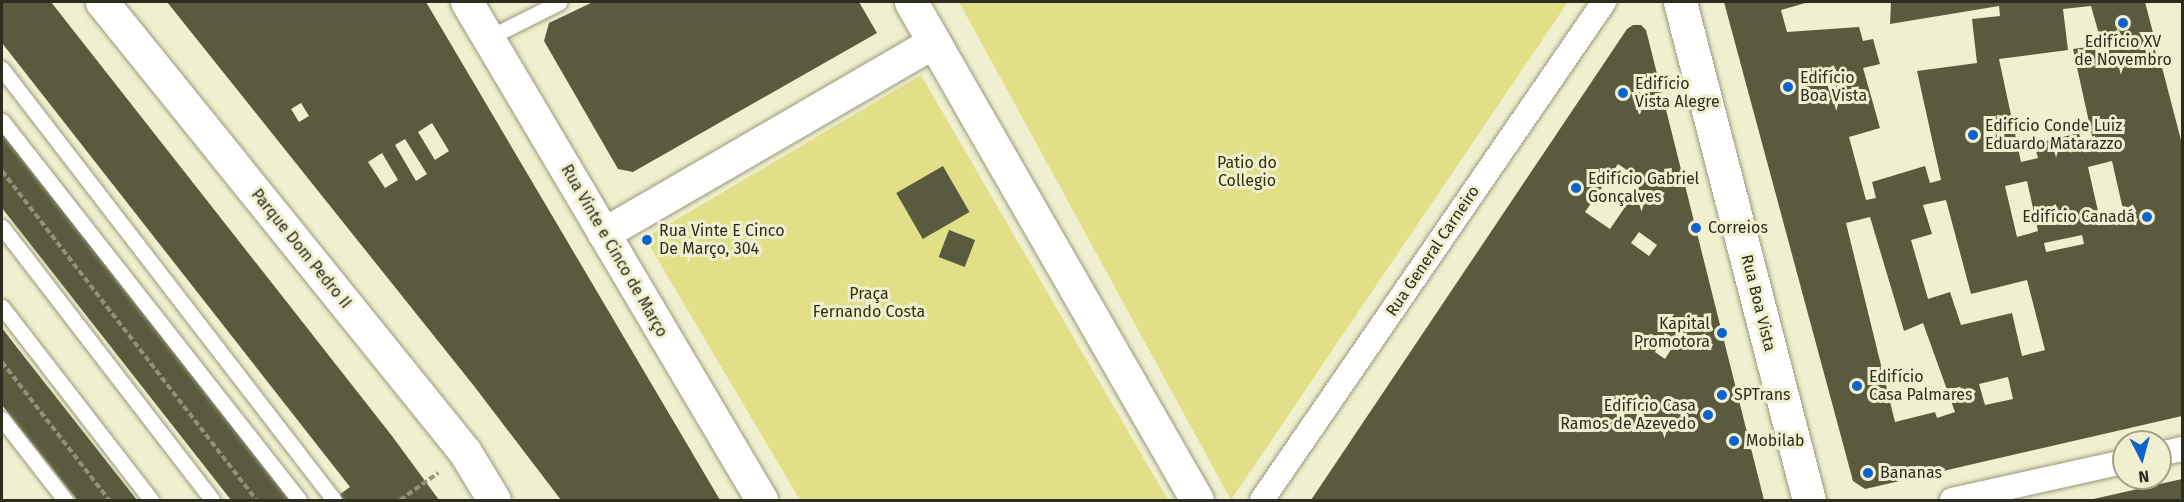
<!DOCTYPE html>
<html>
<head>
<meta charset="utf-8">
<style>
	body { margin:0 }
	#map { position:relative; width:2184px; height:502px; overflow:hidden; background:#f0f0d0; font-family:"Fira Sans",sans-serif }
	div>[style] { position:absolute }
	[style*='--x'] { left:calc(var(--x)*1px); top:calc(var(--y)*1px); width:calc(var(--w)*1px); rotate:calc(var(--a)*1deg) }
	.green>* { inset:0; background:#e1e089 }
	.building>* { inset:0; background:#5a5a3e; transform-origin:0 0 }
	.path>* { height:4px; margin-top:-2px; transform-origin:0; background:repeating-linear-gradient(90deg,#91917a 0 6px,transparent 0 9px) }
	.roads { filter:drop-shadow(0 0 2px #98997b) drop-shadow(0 0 2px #98997b) }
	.service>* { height:15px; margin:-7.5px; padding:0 7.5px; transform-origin:7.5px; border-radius:7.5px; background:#fff }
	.pedestrian>* { height:24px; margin:-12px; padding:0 12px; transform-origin:12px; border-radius:12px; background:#fff }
	.minor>* { height:32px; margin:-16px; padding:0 16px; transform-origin:16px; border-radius:16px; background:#fff }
	.tertiary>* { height:33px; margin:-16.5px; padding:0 16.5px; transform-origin:16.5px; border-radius:16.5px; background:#fff }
	.secondary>* { height:33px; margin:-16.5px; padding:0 16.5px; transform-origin:16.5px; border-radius:16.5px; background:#fff }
	.dots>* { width:16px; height:16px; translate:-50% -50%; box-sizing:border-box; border:3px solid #f0f0d0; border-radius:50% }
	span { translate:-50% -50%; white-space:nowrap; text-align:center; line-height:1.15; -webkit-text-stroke:6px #f0f0d0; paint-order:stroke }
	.poi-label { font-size:16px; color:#2c2c1f }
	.left { translate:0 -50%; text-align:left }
	.right { translate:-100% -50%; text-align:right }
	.park-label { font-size:16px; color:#323103 }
	.street-label { font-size:16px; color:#2c2c1f }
	.frame { position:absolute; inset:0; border:3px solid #2c2c1f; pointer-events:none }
	.north { position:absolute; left:2112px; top:430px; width:60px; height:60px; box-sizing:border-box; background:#f0f0d0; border:2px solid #a2a289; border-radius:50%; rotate:174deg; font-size:16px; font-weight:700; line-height:24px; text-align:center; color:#2c2c1f }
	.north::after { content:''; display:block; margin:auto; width:21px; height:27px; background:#0e62cc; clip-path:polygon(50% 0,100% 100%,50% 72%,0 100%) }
</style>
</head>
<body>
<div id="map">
	<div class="green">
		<div style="clip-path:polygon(959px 2px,1568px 2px,1231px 500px)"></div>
		<div style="clip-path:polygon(921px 75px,1168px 500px,800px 500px,645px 238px)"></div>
	</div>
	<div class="building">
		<div style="clip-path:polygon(2px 2px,51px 2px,392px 436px,439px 500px,332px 500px,350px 487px,2px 43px)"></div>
		<div style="clip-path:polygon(evenodd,167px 2px,426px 2px,720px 500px,561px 500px,474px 386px,167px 2px,301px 103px,309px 116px,299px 122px,291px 109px,301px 103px,167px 2px,432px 123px,449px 151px,435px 160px,418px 132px,432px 123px,167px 2px,405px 139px,427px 174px,416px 181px,395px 145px,405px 139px,167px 2px,382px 153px,398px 180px,385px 188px,368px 162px,382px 153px)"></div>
		<div style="clip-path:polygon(593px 2px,859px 2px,877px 33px,633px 172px,618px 169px,544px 41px,549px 23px)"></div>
		<div style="clip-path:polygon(evenodd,1724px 2px,1809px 2px,1781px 10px,1787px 32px,1859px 27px,1863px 41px,1873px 39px,1880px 64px,1863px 68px,1880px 128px,1849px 137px,1866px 200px,1876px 198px,1872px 182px,1925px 166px,1930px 183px,1941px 180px,1917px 71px,1977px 63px,1972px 19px,2000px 16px,1999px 6px,1890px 24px,1891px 2px,2145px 2px,2182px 144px,2182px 416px,1865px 489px,1853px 481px,1724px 2px,2091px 6px,2102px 45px,2073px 49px,2094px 145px,2083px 149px,2079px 133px,2034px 144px,2038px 158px,2021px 162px,1999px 59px,2068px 50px,2063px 9px,2091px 6px,1724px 2px,2112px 161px,2124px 214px,2100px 220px,2088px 167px,2112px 161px,1724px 2px,2027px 181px,2038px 231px,2017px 237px,2005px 186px,2027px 181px,1724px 2px,1946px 200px,1971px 294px,2027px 280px,2045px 350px,2022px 356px,2012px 313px,1961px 325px,1950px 292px,1928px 299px,1911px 240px,1932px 234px,1923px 205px,1946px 200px,1724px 2px,1870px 217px,1904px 331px,1923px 323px,1955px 412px,1937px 418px,1935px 412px,1895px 422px,1846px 223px,1870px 217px,1724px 2px,2082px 235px,2084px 244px,2046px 252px,2044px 243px,2082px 235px,1724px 2px,2008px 377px,2013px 399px,1985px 405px,1979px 384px,2008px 377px)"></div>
		<div style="clip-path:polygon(evenodd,1633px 25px,1641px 25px,1646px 30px,1764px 500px,1311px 500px,1627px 29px,1633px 25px,1618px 164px,1643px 181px,1610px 229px,1585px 212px,1618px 164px,1633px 25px,1639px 232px,1657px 245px,1649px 256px,1631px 243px,1639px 232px,1633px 25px,1665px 333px,1677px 340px,1665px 359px,1655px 352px,1665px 333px)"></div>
		<div style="clip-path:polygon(2px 131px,292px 500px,231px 500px,2px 208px)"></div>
		<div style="left:943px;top:166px;width:53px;height:54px;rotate:60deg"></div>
		<div style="left:949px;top:230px;width:28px;height:29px;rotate:21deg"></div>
		<div style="clip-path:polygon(2px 328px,15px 345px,137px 500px,77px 500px,2px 405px)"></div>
		<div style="clip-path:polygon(2182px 479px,2182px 500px,2089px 500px)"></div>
	</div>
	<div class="path">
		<div style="--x:2;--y:171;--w:416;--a:52.3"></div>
		<div style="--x:2;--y:362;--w:175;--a:52.2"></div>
		<div style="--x:400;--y:500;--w:47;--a:-35.4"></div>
	</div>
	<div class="roads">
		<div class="service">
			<div style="--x:488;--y:38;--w:80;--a:-26.6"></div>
			<div style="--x:2;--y:69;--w:544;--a:52.39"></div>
			<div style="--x:2;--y:121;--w:482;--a:51.9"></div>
			<div style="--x:2;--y:227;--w:344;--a:52.4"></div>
			<div style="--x:2;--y:307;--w:244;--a:52.3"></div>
			<div style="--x:2;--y:419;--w:103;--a:52.1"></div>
		</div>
		<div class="pedestrian">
			<div style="--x:2160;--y:454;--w:23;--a:-13"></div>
			<div style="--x:1262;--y:500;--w:604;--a:-55.52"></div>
			<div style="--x:1952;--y:500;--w:176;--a:-12.5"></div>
		</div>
		<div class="minor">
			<div style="--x:467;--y:2;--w:579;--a:59.36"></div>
			<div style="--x:604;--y:234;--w:381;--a:-30.1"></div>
		</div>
		<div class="tertiary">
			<div style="--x:102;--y:2;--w:578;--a:51.11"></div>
			<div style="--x:465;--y:452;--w:56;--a:58.9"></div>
			<div style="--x:911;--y:2;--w:574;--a:60.13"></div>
		</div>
		<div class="secondary">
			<div style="--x:1680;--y:2;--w:514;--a:75.48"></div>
		</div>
	</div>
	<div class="dots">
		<div style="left:2123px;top:23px;background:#0e62cc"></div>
		<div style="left:1788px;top:87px;background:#0e62cc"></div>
		<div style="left:1623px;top:93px;background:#0e62cc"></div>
		<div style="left:1973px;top:135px;background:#0e62cc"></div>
		<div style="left:1576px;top:188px;background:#0e62cc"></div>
		<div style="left:2147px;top:217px;background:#0e62cc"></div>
		<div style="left:1696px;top:228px;background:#0e62cc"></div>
		<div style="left:647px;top:240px;background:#0e62cc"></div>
		<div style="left:1722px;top:333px;background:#0e62cc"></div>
		<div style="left:1857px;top:386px;background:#0e62cc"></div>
		<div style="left:1722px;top:395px;background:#0e62cc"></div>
		<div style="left:1708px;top:415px;background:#0e62cc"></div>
		<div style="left:1734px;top:441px;background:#0e62cc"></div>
		<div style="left:1868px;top:473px;background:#0e62cc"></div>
	</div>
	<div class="poi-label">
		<span style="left:2123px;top:51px">Edifício XV<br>de Novembro</span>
		<span class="left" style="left:1800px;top:87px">Edifício<br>Boa Vista</span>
		<span class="left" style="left:1635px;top:93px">Edifício<br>Vista Alegre</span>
		<span class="left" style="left:1985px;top:135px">Edifício Conde Luiz<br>Eduardo Matarazzo</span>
		<span class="left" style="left:1588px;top:188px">Edifício Gabriel<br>Gonçalves</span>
		<span class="right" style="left:2135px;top:217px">Edifício Canadá</span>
		<span class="left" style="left:1708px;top:228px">Correios</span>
		<span class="left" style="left:659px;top:240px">Rua Vinte E Cinco<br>De Março, 304</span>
		<span class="right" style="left:1710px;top:333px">Kapital<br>Promotora</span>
		<span class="left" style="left:1869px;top:386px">Edifício<br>Casa Palmares</span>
		<span class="left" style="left:1734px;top:395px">SPTrans</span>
		<span class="right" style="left:1696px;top:415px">Edifício Casa<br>Ramos de Azevedo</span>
		<span class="left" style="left:1746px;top:441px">Mobilab</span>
		<span class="left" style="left:1880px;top:473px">Bananas</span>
	</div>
	<div class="park-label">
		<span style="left:1247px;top:172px">Patio do<br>Collegio</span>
		<span style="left:869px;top:303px">Praça<br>Fernando Costa</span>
	</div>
	<div class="street-label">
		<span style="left:301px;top:249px;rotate:51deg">Parque Dom Pedro II</span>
		<span style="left:614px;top:251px;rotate:60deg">Rua Vinte e Cinco de Março</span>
		<span style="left:1433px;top:251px;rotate:-56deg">Rua General Carneiro</span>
		<span style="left:1758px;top:303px;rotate:76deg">Rua Boa Vista</span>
	</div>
	<div class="frame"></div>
	<div class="north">N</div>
</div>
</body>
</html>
